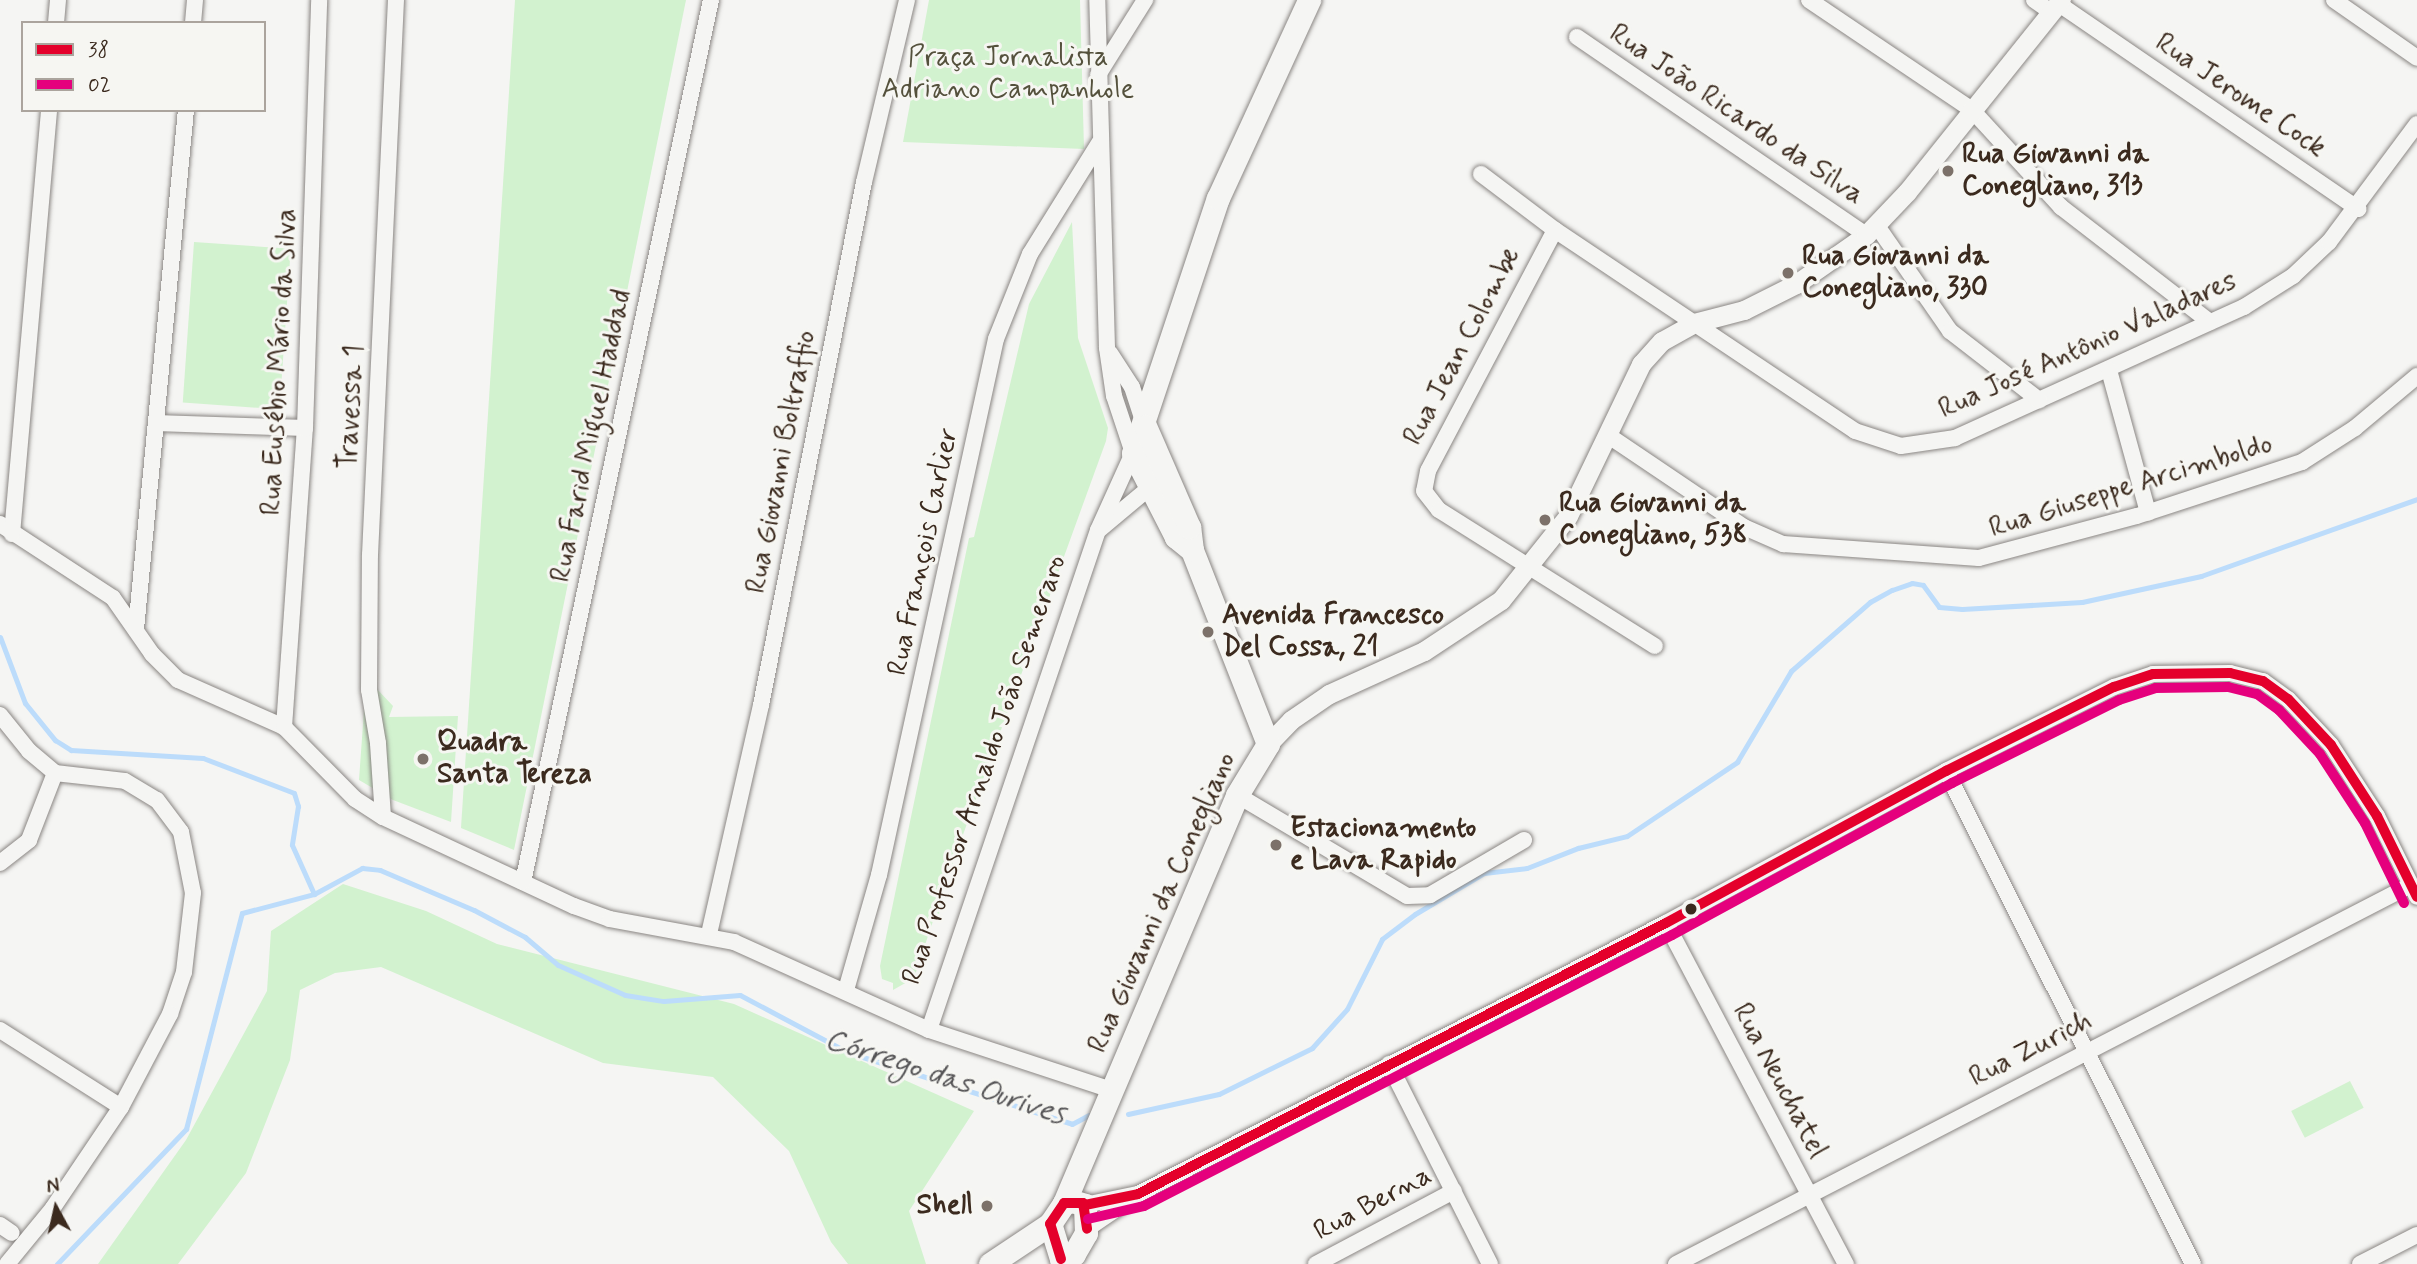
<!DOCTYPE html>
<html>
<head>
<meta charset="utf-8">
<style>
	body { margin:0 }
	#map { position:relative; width:2417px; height:1264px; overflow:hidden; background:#f5f5f3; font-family:Mynerve,sans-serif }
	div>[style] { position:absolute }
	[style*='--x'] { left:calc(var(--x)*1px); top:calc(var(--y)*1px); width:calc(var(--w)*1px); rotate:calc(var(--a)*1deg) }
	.green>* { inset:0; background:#d2f2cf; transform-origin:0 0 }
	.stream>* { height:5px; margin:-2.5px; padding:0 2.5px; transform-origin:2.5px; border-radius:2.5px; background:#bcdcfb }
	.roads { filter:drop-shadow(0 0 2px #8a8683) drop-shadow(0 0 2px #8a8683) }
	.minor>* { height:16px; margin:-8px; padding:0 8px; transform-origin:8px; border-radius:8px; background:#f5f5f3 }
	.tertiary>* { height:19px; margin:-9.5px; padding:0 9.5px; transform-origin:9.5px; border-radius:9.5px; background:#f5f5f3 }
	.secondary>* { height:23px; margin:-11.5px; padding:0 11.5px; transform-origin:11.5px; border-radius:11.5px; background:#f5f5f3 }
	.bus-1>* { height:10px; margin:-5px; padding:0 5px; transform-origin:5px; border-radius:5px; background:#e4002b }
	.bus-2>* { height:10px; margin:-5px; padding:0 5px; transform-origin:5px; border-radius:5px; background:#e5007d }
	.dots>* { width:19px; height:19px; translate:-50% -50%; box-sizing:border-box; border:4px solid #f6f6f2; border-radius:50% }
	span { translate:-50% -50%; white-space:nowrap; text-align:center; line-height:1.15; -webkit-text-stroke:6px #f6f6f2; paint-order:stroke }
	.park-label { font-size:28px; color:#54513c }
	.street-label { font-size:28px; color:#3b2a1e }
	.poi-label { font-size:28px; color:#3b2a1e; font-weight:700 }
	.left { translate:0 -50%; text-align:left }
	.right { translate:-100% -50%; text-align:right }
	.water-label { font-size:30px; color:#555456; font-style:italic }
	.legend { position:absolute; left:21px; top:21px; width:245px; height:91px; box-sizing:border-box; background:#f6f6f2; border:2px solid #aba49d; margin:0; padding:9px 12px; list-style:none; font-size:21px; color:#3b2a1e }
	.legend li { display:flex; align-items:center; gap:14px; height:35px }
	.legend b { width:35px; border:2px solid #aba49d }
	.north { position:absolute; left:21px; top:1173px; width:70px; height:70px; -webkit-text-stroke:5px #f6f6f2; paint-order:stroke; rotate:352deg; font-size:19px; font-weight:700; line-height:28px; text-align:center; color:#3b2a1e }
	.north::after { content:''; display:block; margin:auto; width:24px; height:32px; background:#3b2a1e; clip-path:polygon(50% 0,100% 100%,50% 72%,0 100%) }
</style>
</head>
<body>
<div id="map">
	<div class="green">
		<div style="clip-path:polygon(515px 0,686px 0,514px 850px,461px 828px)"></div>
		<div style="clip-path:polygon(929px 0,1080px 0,1084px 149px,903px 142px)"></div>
		<div style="clip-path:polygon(1072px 222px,1078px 338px,1108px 428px,1106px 441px,940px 898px,939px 919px,934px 918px,914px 978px,893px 990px,893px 983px,882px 979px,880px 966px,969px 538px,974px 537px,1029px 304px)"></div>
		<div style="left:194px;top:242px;width:97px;height:161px;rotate:4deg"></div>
		<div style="clip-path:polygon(376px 688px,393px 706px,389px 717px,458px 716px,451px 822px,393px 800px,359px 780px,365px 696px)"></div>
		<div style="clip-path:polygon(343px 884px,426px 911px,497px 944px,734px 1004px,974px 1111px,909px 1211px,926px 1264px,848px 1264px,831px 1242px,789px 1151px,713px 1077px,603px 1063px,381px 967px,335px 973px,300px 990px,290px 1060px,246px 1173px,178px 1264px,98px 1264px,186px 1140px,267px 991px,271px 931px)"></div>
		<div style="left:2350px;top:1081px;width:30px;height:66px;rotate:63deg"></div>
	</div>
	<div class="stream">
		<div style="--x:0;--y:637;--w:71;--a:69.3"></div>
		<div style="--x:25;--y:703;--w:48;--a:51"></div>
		<div style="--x:55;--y:740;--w:19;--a:32"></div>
		<div style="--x:71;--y:750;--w:132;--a:3.5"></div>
		<div style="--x:203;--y:758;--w:97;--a:21"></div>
		<div style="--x:294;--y:793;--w:14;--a:73"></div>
		<div style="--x:298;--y:806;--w:39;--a:99"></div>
		<div style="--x:292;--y:845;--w:54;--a:65.8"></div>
		<div style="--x:314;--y:894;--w:55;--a:-28.4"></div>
		<div style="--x:362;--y:868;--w:18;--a:6"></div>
		<div style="--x:380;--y:870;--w:102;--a:23.1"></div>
		<div style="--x:474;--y:910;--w:58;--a:27.9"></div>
		<div style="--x:525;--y:937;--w:43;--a:40.3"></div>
		<div style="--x:558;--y:965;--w:73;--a:24.1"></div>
		<div style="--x:625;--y:995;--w:39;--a:9"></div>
		<div style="--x:664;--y:1001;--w:76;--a:-4.5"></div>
		<div style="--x:740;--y:995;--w:121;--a:28"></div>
		<div style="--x:847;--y:1052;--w:236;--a:17.7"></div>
		<div style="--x:1072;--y:1124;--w:19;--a:-28"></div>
		<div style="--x:1128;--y:1114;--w:93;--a:-12.4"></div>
		<div style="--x:1219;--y:1094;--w:104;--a:-26.3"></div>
		<div style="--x:1312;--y:1048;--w:52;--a:-48.1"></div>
		<div style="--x:1347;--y:1009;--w:78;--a:-63.4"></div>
		<div style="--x:1382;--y:939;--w:41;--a:-37.1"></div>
		<div style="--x:1415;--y:914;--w:80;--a:-30.7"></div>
		<div style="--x:1484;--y:873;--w:43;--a:-6.6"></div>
		<div style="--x:1527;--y:868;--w:55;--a:-21.4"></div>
		<div style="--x:1578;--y:848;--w:50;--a:-13.8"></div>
		<div style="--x:1627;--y:836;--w:133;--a:-33.9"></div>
		<div style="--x:1737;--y:762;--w:106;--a:-59.3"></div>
		<div style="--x:1791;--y:671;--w:105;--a:-41.1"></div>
		<div style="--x:1870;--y:602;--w:25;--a:-29"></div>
		<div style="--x:1892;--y:590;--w:21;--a:-19"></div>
		<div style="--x:1912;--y:583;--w:11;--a:10"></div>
		<div style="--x:1923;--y:585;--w:27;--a:54"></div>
		<div style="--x:1939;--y:607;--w:23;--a:5"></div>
		<div style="--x:1962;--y:609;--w:120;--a:-3.3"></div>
		<div style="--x:2082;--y:602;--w:122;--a:-12.3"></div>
		<div style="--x:2201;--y:576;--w:229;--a:-19.6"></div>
		<div style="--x:57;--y:1264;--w:187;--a:-46.3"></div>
		<div style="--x:186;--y:1129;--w:223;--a:-75.5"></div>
		<div style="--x:242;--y:913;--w:74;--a:-14.8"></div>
	</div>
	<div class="roads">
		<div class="minor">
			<div style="--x:1809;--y:0;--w:197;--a:34"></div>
			<div style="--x:1972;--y:110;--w:132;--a:47.5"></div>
			<div style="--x:2061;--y:207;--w:188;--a:37.7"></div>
			<div style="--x:2034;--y:0;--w:21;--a:35"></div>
			<div style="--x:2334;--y:0;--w:101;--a:34.9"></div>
			<div style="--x:2059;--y:4;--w:363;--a:34.4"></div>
			<div style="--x:56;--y:23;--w:23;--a:-85"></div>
			<div style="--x:193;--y:23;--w:23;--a:-85"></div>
			<div style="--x:1577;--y:37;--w:350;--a:34.4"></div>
			<div style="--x:1098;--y:75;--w:89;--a:-57.9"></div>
			<div style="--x:1481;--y:174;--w:93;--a:37.1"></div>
			<div style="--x:1555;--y:230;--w:361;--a:33.8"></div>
			<div style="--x:1855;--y:431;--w:48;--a:18.1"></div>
			<div style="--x:1901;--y:446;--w:55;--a:-8.4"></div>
			<div style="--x:1955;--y:438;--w:317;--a:-24.4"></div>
			<div style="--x:2244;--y:307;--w:58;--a:-32.3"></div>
			<div style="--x:2293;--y:276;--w:50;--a:-43.4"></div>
			<div style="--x:2329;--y:242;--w:147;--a:-53.3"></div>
			<div style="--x:1877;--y:226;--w:128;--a:55.2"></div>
			<div style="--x:1950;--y:331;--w:113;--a:37.8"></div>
			<div style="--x:1555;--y:230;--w:272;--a:117.8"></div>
			<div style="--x:1428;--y:471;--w:20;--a:101"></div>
			<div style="--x:1424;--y:491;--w:24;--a:52"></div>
			<div style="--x:1439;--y:510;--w:255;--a:32.2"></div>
			<div style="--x:1110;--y:353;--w:40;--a:57.1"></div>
			<div style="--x:1132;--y:387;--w:38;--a:72"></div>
			<div style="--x:2109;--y:370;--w:148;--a:74.7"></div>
			<div style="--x:156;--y:423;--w:149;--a:1.9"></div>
			<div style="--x:1609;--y:436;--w:163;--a:34"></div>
			<div style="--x:1744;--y:527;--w:43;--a:23.6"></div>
			<div style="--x:1783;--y:544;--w:196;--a:4.1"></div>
			<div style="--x:1979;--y:558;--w:163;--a:-14.9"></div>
			<div style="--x:2137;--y:516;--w:174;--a:-18.1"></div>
			<div style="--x:2302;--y:462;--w:63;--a:-32.7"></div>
			<div style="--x:2355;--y:428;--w:81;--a:-40"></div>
			<div style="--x:0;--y:524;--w:135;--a:33.2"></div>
			<div style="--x:113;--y:598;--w:68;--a:55.1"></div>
			<div style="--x:152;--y:654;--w:37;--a:45"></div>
			<div style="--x:178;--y:680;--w:116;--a:23.9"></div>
			<div style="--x:284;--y:727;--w:101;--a:45.4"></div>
			<div style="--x:355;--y:799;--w:33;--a:33"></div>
			<div style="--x:383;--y:817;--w:211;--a:25"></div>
			<div style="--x:574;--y:906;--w:38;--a:20"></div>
			<div style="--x:610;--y:919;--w:126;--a:10.5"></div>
			<div style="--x:734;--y:942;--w:214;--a:24.3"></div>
			<div style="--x:929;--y:1030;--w:195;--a:18.2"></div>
			<div style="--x:1100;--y:529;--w:72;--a:-39.9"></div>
			<div style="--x:12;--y:534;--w:426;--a:-85"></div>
			<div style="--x:136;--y:629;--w:521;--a:-84.5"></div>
			<div style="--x:0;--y:715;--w:46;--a:51.1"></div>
			<div style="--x:29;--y:751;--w:34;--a:40"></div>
			<div style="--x:55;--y:773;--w:70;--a:6.5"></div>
			<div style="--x:125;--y:781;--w:37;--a:31"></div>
			<div style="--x:157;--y:800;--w:40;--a:53"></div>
			<div style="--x:181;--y:832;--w:62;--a:78.9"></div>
			<div style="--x:193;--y:893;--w:80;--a:96.5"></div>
			<div style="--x:184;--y:972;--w:44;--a:108.4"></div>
			<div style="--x:170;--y:1014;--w:105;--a:117.8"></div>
			<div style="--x:121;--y:1107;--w:122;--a:124"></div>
			<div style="--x:53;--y:1208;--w:72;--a:129.4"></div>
			<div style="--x:284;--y:727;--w:300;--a:-86"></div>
			<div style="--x:305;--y:428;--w:428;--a:-88.1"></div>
			<div style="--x:1946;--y:771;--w:551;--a:63.39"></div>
			<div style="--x:1237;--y:795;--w:198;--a:30.7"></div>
			<div style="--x:1407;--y:896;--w:23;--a:-2"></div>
			<div style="--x:1430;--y:895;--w:109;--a:-30.3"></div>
			<div style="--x:383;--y:817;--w:74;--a:-93.9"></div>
			<div style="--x:378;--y:743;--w:54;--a:-99.6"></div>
			<div style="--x:369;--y:690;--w:135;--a:-89.6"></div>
			<div style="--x:370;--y:555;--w:556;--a:-87.32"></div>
			<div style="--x:0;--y:863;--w:37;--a:-38"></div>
			<div style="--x:29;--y:840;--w:72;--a:-68.8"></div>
			<div style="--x:523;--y:882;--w:902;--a:-77.97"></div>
			<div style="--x:1666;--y:923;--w:386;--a:62.2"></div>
			<div style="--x:709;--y:934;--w:235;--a:-77.2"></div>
			<div style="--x:761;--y:705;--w:533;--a:-78.86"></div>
			<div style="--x:864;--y:182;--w:187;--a:-76.7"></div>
			<div style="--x:846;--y:990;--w:120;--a:-74"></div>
			<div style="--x:879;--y:875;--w:549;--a:-77.69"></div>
			<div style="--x:996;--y:339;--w:92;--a:-68.2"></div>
			<div style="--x:1030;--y:254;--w:131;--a:-58.1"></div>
			<div style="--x:0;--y:1030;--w:143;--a:32.5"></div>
			<div style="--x:929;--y:1030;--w:528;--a:-71.32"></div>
			<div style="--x:1098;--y:530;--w:85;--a:-65.6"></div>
			<div style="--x:1133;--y:453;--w:60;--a:-108.4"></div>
			<div style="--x:1114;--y:396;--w:49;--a:-98.3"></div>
			<div style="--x:1107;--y:348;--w:348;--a:-91.6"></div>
			<div style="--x:1389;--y:1064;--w:224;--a:63.2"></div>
			<div style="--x:1085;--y:1205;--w:54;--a:-11.7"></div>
			<div style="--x:1138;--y:1194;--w:593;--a:-27.17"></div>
			<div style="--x:1666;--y:923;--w:319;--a:-28.5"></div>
			<div style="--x:1946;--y:771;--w:188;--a:-26.6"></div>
			<div style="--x:2114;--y:687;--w:41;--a:-18.4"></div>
			<div style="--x:2153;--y:674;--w:77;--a:-0.7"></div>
			<div style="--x:2230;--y:673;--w:34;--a:14"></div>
			<div style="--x:2263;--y:681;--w:31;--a:36"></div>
			<div style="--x:2288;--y:699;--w:63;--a:46.9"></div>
			<div style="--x:2331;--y:745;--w:85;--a:57.1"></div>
			<div style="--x:2377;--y:816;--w:90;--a:63.7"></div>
			<div style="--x:0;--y:1225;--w:14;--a:34"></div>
			<div style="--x:1087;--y:1229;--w:53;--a:-34.3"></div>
			<div style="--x:1316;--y:1264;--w:156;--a:-27.9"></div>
			<div style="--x:1676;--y:1264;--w:827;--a:-27.28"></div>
			<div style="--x:2360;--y:1264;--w:64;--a:-27"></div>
		</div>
		<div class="tertiary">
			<div style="--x:1268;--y:744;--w:33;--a:-46"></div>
			<div style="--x:1291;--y:720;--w:46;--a:-34.4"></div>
			<div style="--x:1329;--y:694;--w:104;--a:-24.4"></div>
			<div style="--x:1424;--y:651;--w:92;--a:-33.5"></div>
			<div style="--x:1501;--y:600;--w:107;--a:-51.4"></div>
			<div style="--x:1568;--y:516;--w:169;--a:-64.3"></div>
			<div style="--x:1641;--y:364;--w:31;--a:-48"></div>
			<div style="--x:1662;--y:341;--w:37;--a:-29"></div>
			<div style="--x:1694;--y:323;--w:52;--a:-14.6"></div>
			<div style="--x:1744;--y:310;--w:58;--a:-26.6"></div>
			<div style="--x:1796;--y:284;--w:85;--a:-35"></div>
			<div style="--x:1866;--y:235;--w:59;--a:-46.4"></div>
			<div style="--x:1907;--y:192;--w:246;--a:-51.3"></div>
		</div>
		<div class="secondary">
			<div style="--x:1192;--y:550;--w:21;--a:-141"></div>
			<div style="--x:1176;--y:537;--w:94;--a:-117.1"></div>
			<div style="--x:1133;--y:453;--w:269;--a:-71.6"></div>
			<div style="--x:1218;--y:198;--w:218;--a:-65.3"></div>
			<div style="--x:1072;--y:1201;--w:14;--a:17"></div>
			<div style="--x:1085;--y:1205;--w:28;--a:88"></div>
			<div style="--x:1086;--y:1233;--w:24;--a:120"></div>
			<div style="--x:1074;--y:1254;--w:14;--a:159"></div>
			<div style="--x:1061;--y:1259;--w:37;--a:-107"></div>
			<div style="--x:1050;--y:1224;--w:25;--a:-56"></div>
			<div style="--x:1064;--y:1203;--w:8;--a:-14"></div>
			<div style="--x:1064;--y:1203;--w:443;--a:-67"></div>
			<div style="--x:1237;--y:795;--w:60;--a:-58.7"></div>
			<div style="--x:1268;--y:744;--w:208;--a:-111.4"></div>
			<div style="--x:1192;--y:550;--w:23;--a:-97"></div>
			<div style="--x:1189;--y:527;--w:110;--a:-113.5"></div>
			<div style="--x:990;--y:1264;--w:72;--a:-33.7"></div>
		</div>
	</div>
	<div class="bus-1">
		<div style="--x:1085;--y:1205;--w:54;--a:-11.7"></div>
		<div style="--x:1138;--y:1194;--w:593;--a:-27.17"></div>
		<div style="--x:1666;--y:923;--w:319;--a:-28.5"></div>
		<div style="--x:1946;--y:771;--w:188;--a:-26.6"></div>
		<div style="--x:2114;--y:687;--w:41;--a:-18.4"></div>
		<div style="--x:2153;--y:674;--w:77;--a:-0.7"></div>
		<div style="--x:2230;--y:673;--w:34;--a:14"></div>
		<div style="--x:2263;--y:681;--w:31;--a:36"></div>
		<div style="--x:2288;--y:699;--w:63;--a:46.9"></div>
		<div style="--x:2331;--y:745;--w:85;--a:57.1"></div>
		<div style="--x:2377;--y:816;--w:90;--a:63.7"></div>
		<div style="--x:1061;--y:1259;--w:37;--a:-107"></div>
		<div style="--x:1050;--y:1224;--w:25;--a:-56"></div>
		<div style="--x:1064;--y:1203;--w:19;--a:0"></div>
		<div style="--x:1083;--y:1203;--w:26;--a:81"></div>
	</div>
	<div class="bus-2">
		<div style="--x:1088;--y:1219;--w:57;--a:-13.1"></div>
		<div style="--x:1144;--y:1206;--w:593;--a:-27.17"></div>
		<div style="--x:1672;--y:935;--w:319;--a:-28.5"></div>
		<div style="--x:1952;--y:783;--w:186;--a:-26.4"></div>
		<div style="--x:2119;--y:700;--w:38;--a:-18"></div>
		<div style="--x:2155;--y:688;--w:73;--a:-0.8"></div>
		<div style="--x:2228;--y:687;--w:30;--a:14"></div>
		<div style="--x:2257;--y:694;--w:27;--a:36"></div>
		<div style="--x:2279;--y:710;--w:60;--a:47"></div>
		<div style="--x:2320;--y:754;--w:82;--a:56.9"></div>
		<div style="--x:2365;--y:823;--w:89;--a:64"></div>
	</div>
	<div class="dots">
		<div style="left:1948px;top:171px;background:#7c7169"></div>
		<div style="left:1788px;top:273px;background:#7c7169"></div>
		<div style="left:1545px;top:520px;background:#7c7169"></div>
		<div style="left:1208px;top:632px;background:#7c7169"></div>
		<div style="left:423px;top:759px;background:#7c7169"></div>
		<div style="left:1276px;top:845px;background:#7c7169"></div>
		<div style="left:1691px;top:909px;background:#3b2a1e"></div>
		<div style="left:987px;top:1206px;background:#7c7169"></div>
	</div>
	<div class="park-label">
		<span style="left:1008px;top:74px">Praça Jornalista<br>Adriano Campanhole</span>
	</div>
	<div class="street-label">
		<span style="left:2240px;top:96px;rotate:34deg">Rua Jerome Cock</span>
		<span style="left:1736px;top:115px;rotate:34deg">Rua João Ricardo da Silva</span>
		<span style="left:2088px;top:346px;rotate:-24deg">Rua José Antônio Valadares</span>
		<span style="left:1463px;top:347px;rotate:-62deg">Rua Jean Colombe</span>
		<span style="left:280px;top:362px;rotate:-87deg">Rua Eusébio Mário da Silva</span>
		<span style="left:352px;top:407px;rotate:-87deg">Travessa 1</span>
		<span style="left:592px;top:436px;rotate:-78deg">Rua Farid Miguel Haddad</span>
		<span style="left:782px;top:462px;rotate:-79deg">Rua Giovanni Boltraffio</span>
		<span style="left:2131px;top:487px;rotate:-17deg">Rua Giuseppe Arcimboldo</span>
		<span style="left:924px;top:552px;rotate:-78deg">Rua François Carlier</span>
		<span style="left:985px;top:770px;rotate:-71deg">Rua Professor Arnaldo João Semeraro</span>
		<span style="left:1163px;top:903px;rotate:-66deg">Rua Giovanni da Conegliano</span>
		<span style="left:2031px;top:1050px;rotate:-27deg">Rua Zurich</span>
		<span style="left:1779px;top:1081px;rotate:62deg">Rua Neuchatel</span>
		<span style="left:1373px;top:1204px;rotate:-28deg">Rua Berna</span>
	</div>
	<div class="poi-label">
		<span class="left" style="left:1962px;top:171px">Rua Giovanni da<br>Conegliano, 313</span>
		<span class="left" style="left:1802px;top:273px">Rua Giovanni da<br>Conegliano, 330</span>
		<span class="left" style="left:1559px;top:520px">Rua Giovanni da<br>Conegliano, 538</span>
		<span class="left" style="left:1222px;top:632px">Avenida Francesco<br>Del Cossa, 21</span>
		<span class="left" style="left:437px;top:759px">Quadra<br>Santa Tereza</span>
		<span class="left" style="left:1290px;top:845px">Estacionamento<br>e Lava Rapido</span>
		<span class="right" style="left:973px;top:1206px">Shell</span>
	</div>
	<div class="water-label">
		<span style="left:945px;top:1078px;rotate:18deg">Córrego das Ourives</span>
	</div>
	<ul class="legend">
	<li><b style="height:9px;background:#e4002b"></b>38</li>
	<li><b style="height:9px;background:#e5007d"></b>02</li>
	</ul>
	<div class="north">N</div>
</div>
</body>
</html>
